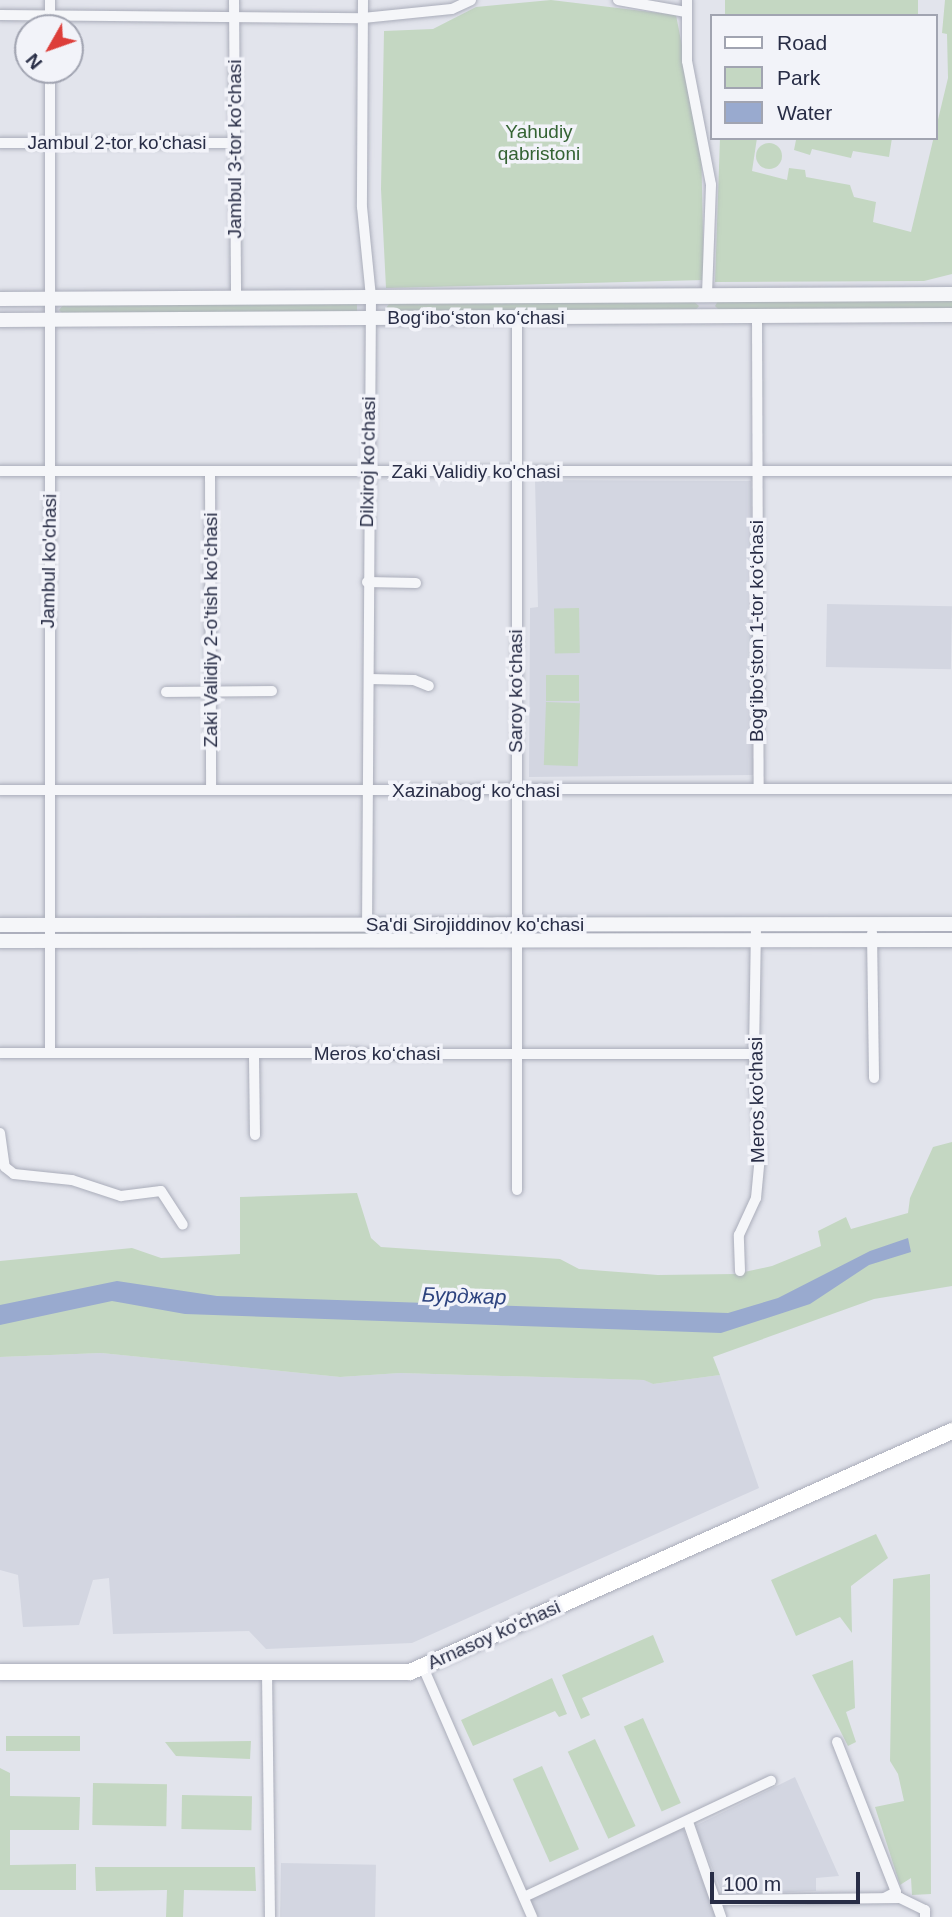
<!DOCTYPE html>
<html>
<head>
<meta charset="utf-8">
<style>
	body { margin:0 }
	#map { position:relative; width:952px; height:1917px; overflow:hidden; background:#e2e4ec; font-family:Arial,sans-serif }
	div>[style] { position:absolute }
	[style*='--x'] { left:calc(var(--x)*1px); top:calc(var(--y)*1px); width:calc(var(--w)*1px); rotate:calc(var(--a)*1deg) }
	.built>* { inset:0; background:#d3d6e1; transform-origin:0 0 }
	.green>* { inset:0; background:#c4d7c2; transform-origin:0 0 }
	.round { border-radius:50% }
	.water>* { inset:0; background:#99aacf }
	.roads { filter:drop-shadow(0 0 2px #aaadba) drop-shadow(0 0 2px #aaadba) }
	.minor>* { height:10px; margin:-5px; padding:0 5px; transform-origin:5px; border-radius:5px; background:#f5f6f9 }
	.tertiary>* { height:14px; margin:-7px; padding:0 7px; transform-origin:7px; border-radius:7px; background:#f5f6f9 }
	.secondary>* { height:16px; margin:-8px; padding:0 8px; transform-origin:8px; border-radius:8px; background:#fff }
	span { translate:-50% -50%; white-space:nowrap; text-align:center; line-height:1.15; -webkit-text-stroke:7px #f2f3f9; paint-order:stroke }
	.park-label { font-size:19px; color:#346333 }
	.street-label { font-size:19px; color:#282d46 }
	.water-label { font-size:21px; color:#2d437f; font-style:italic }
	.legend { position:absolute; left:710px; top:14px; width:228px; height:126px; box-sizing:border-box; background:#f2f3f9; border:2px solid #a1a4b1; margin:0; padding:9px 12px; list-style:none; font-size:21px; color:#282d46 }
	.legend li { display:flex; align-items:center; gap:14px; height:35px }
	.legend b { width:35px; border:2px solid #a1a4b1 }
	.north { position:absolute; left:14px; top:14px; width:70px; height:70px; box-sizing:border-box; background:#f2f3f9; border:2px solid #a1a4b1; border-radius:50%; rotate:230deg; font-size:19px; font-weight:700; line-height:28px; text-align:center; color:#282d46 }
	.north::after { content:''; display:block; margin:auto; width:24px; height:32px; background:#dd3e3a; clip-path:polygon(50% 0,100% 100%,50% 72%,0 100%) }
	.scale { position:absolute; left:710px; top:1872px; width:150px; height:32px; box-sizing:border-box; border:4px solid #282d46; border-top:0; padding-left:9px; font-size:21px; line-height:24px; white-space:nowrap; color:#282d46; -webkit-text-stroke:5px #f2f3f9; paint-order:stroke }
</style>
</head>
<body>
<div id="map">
	<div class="built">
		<div style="clip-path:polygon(535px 480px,751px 481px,753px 775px,529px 777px,530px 608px,538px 607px)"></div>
		<div style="left:827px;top:604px;width:125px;height:63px;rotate:1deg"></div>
		<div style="clip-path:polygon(101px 1353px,340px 1377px,400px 1373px,645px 1380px,653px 1384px,720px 1375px,759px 1488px,412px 1643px,266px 1649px,249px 1631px,113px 1634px,109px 1578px,93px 1580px,79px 1625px,23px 1627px,18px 1575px,0 1570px,0 1357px)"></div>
		<div style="clip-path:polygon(795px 1777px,839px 1876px,816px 1878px,816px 1891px,723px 1895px,695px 1826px)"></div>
		<div style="clip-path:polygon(683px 1828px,716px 1917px,537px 1917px,529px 1897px)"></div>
		<div style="left:281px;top:1863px;width:95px;height:54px;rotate:1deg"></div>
	</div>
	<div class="green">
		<div style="clip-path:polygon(551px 0,676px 15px,701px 143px,704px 280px,386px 288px,381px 189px,384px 31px,433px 29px,476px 7px)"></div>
		<div style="left:725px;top:0;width:193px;height:16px"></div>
		<div style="clip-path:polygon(945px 0,952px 0,952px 274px,924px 281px,715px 282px,720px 138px,757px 138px,752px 171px,787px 180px,789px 168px,805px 170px,806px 177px,850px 185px,854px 197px,876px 202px,873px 222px,911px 232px,948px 78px,947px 34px,942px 33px)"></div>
		<div style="clip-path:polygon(789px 138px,892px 138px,889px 157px,853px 151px,851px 158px,812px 149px,810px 155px,794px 150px,796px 140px)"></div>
		<div class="round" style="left:756px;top:143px;width:26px;height:26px"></div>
		<div style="clip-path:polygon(952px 298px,952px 308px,719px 310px,715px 306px,718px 301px)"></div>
		<div style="clip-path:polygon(692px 300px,699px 306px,694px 312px,390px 314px,386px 308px,389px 304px)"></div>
		<div style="clip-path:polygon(357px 303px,357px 313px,63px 314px,59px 310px,63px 305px)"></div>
		<div style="left:579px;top:608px;width:45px;height:25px;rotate:89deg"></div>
		<div style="left:546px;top:675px;width:33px;height:26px"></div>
		<div style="left:546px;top:702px;width:34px;height:63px;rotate:2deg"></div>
		<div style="clip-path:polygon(506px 930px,505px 936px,67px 937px,67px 932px)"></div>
		<div style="clip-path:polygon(952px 1142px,952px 1286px,874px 1299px,713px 1357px,720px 1375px,653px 1384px,644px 1380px,400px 1373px,340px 1377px,101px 1353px,0 1357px,0 1261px,132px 1248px,161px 1258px,240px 1254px,240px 1197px,357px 1193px,371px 1238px,381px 1247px,560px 1259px,579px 1269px,658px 1275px,735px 1274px,772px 1266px,821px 1246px,818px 1231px,846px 1217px,851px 1229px,908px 1213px,910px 1198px,933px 1147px)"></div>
		<div style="clip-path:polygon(876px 1534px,888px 1558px,851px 1586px,852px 1633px,840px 1617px,796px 1636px,771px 1580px)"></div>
		<div style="clip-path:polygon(930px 1574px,931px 1894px,912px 1895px,911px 1878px,900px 1885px,875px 1807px,904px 1801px,898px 1774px,890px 1761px,893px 1579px)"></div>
		<div style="clip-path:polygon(653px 1635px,664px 1662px,582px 1698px,590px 1715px,581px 1719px,562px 1675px)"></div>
		<div style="clip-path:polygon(853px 1660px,855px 1708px,846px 1712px,856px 1742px,848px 1746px,812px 1675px)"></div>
		<div style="clip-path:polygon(552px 1678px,567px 1714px,559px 1717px,555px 1711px,473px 1746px,461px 1720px)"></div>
		<div style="left:643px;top:1718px;width:93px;height:21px;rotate:66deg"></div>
		<div style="left:80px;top:1736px;width:15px;height:74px;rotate:90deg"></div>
		<div style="left:595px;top:1739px;width:96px;height:30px;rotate:65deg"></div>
		<div style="clip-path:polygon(251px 1741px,250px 1759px,176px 1756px,165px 1742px)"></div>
		<div style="left:542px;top:1766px;width:91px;height:32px;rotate:66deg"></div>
		<div style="clip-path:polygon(0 1768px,10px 1773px,10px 1796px,80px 1797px,79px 1830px,10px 1830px,10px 1865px,76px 1864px,76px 1890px,0 1890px)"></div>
		<div style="left:93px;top:1783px;width:74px;height:42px;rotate:1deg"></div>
		<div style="left:182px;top:1795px;width:70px;height:34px;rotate:1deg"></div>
		<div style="clip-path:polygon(95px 1867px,255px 1867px,256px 1891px,184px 1890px,183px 1917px,166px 1917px,167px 1890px,96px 1891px)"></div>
	</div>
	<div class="water">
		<div style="clip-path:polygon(908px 1238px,911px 1252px,869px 1265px,810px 1304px,721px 1333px,185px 1314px,112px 1301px,0 1325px,0 1305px,117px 1281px,217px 1296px,728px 1313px,778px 1298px,870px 1251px)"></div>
	</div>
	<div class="roads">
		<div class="minor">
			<div style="--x:50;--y:0;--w:28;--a:90"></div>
			<div style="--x:234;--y:0;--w:298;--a:89.6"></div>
			<div style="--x:363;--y:0;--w:207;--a:90.3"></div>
			<div style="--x:362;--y:207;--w:90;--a:84.3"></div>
			<div style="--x:371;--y:297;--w:628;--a:90.36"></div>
			<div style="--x:618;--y:0;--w:69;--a:10"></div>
			<div style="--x:687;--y:0;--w:61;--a:90"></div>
			<div style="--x:687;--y:61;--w:126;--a:79"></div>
			<div style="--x:711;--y:185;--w:110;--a:92.1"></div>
			<div style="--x:0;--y:15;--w:363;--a:0.5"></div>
			<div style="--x:363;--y:18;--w:89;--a:-5.8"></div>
			<div style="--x:452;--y:9;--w:21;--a:-25"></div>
			<div style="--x:0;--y:143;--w:233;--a:0"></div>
			<div style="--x:757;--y:316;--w:472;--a:89.8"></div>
			<div style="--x:517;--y:317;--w:873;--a:90"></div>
			<div style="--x:0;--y:471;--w:952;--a:0"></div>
			<div style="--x:210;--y:472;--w:317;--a:89.8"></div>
			<div style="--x:367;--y:582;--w:49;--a:1.2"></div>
			<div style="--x:369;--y:679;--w:45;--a:1.3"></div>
			<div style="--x:414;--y:680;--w:16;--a:22"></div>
			<div style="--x:166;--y:692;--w:106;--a:-0.5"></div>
			<div style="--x:0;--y:790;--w:952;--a:-0.06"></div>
			<div style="--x:872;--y:933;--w:145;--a:89.2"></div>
			<div style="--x:50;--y:1052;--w:982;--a:-90"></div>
			<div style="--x:0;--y:1053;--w:754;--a:0.08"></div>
			<div style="--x:254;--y:1055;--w:80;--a:89.3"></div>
			<div style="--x:0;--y:1133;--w:34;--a:82"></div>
			<div style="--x:5;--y:1167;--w:11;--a:38"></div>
			<div style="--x:14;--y:1174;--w:58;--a:5.9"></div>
			<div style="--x:72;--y:1180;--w:52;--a:18.1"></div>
			<div style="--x:121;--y:1196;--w:40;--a:-7.1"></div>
			<div style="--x:161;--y:1191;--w:40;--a:57.1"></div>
			<div style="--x:740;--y:1271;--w:36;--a:-92"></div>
			<div style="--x:739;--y:1235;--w:41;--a:-65.3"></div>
			<div style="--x:756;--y:1198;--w:42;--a:-84.6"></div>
			<div style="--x:760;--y:1156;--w:102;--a:-93.4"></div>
			<div style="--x:754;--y:1054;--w:130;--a:-89.1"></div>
			<div style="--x:267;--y:1672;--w:245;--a:89.3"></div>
			<div style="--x:426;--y:1674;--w:265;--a:66.4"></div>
			<div style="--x:837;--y:1742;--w:161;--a:68.5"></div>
			<div style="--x:896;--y:1892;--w:13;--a:153"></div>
			<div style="--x:688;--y:1822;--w:101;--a:70.8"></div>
			<div style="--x:524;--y:1897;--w:273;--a:-25.2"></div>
			<div style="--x:718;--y:1900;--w:182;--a:-0.6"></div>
			<div style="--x:900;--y:1898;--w:28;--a:26"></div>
			<div style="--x:925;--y:1910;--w:7;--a:90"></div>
		</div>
		<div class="tertiary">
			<div style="--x:0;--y:299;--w:952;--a:-0.3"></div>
			<div style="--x:0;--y:320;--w:952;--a:-0.3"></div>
			<div style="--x:0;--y:925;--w:952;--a:-0.06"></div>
			<div style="--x:0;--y:941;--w:952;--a:-0.06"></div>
		</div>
		<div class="secondary">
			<div style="--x:0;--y:1672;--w:410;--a:0"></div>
			<div style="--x:410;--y:1672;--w:593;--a:-23.97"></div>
		</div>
	</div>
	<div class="park-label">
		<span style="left:539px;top:143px">Yahudiy<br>qabristoni</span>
	</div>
	<div class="street-label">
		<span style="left:117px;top:143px">Jambul 2-tor ko'chasi</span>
		<span style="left:235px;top:149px;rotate:-90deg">Jambul 3-tor ko'chasi</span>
		<span style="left:476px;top:318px">Bogʻiboʻston koʻchasi</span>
		<span style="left:368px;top:462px;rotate:-89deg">Dilxiroj ko‘chasi</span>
		<span style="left:476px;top:472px">Zaki Validiy ko'chasi</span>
		<span style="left:49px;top:561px;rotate:-89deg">Jambul ko'chasi</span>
		<span style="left:211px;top:630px;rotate:-90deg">Zaki Validiy 2-o'tish ko'chasi</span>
		<span style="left:757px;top:631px;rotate:-90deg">Bogʻiboʻston 1-tor koʻchasi</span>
		<span style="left:516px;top:691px;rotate:-90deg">Saroy ko‘chasi</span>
		<span style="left:476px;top:791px">Xazinabog‘ ko‘chasi</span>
		<span style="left:475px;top:925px">Sa'di Sirojiddinov ko'chasi</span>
		<span style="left:377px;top:1054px">Meros ko‘chasi</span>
		<span style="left:757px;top:1100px;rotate:-91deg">Meros ko'chasi</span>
		<span style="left:494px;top:1635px;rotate:-24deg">Arnasoy ko'chasi</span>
	</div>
	<div class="water-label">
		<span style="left:464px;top:1296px;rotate:2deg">Бурджар</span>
	</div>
	<ul class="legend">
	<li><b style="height:9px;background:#fff"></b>Road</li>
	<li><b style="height:19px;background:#c4d7c2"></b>Park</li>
	<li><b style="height:19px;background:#99aacf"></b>Water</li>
	</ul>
	<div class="north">N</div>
	<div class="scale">100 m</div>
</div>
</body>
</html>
